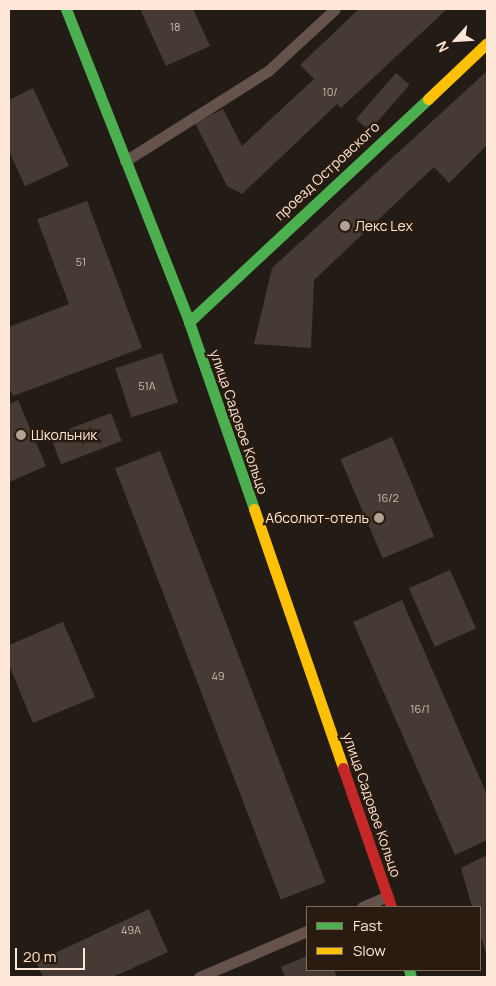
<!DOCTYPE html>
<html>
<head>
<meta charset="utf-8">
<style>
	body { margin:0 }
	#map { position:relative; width:496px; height:986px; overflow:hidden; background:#231c16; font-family:Manrope,sans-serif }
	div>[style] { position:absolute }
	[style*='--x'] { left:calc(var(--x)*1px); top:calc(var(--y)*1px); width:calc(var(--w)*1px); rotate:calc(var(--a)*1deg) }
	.building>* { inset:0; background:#453b34; transform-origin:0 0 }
	.lane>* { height:11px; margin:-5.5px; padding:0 5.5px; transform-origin:5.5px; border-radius:5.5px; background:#64524b }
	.fast>* { height:11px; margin:-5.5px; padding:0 5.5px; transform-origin:5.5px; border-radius:5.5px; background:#4caf50 }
	.slow>* { height:11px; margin:-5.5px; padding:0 5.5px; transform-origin:5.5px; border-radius:5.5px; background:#ffc107 }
	.jam>* { height:11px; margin:-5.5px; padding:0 5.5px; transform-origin:5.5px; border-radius:5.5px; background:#c62828 }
	.dots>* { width:14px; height:14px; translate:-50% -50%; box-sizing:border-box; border:2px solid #291b10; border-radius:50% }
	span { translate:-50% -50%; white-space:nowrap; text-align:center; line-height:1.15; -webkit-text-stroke:4.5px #291b10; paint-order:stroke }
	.number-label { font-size:11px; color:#d0bcaf }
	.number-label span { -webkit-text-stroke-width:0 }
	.street-label { font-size:14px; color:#ffe7d8 }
	.poi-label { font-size:14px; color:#ffe7d8 }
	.left { translate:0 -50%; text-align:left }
	.right { translate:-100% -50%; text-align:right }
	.frame { position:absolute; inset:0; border:10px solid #ffe7d8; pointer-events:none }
	.legend { position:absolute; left:306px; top:906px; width:175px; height:65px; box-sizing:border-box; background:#291b10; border:1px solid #7f6d60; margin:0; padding:6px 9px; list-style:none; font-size:15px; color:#ffe7d8 }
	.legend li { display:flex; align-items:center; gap:10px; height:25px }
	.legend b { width:25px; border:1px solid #7f6d60 }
	.north { position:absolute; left:431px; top:15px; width:50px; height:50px; -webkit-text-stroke:4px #291b10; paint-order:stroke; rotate:244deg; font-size:14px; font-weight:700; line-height:20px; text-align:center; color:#ffe7d8 }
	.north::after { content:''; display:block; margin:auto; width:18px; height:22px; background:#ffe7d8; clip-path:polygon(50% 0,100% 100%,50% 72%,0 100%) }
	.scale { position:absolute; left:15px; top:948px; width:70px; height:22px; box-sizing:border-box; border:2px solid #ffe7d8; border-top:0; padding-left:6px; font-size:15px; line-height:18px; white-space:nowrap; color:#ffe7d8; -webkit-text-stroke:4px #291b10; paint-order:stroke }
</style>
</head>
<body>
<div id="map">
	<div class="building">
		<div style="clip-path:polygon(140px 9px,193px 9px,210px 46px,166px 66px)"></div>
		<div style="clip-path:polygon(359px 9px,447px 9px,341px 108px,337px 104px,242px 194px,227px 186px,195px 123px,223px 109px,242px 146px,314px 79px,300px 65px)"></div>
		<div style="clip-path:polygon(487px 71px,487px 145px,449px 183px,434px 167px,314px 280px,311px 348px,254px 344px,272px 268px)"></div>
		<div style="left:396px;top:73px;width:18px;height:61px;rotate:41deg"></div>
		<div style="clip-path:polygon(33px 88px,69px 166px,25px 186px,9px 151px,9px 100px)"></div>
		<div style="clip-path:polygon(87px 201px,142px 348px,13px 396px,9px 388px,9px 327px,69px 304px,37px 219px)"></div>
		<div style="left:162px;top:353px;width:52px;height:49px;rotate:72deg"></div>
		<div style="clip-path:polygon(18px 400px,46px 466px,9px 482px,9px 404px)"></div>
		<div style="left:111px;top:413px;width:30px;height:65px;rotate:69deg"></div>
		<div style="left:392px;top:437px;width:108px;height:56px;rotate:67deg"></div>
		<div style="left:160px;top:451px;width:462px;height:48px;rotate:69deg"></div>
		<div style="left:450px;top:570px;width:64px;height:45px;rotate:66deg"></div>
		<div style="clip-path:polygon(402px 600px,487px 795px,487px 840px,455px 855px,353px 622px)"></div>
		<div style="clip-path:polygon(63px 622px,95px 697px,33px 723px,9px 665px,9px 645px)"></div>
		<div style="clip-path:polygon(487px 855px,487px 957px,480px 933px,480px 907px,472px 907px,461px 868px)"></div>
		<div style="clip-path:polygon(149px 909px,168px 952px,113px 977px,43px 977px,36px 962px)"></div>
		<div style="clip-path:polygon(307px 956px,307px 970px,334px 970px,337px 977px,285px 977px,281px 967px)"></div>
	</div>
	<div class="lane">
		<div style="--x:125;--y:161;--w:169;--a:-32.2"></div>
		<div style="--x:268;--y:71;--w:91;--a:-42.8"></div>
		<div style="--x:362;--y:907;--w:28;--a:-23"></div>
		<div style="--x:199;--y:977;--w:117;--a:-23.1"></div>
	</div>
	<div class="fast">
		<div style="--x:66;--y:9;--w:336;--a:68.5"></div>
		<div style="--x:189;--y:322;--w:198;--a:70.8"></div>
		<div style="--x:189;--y:322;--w:327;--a:-43"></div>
		<div style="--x:409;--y:970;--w:7;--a:74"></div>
	</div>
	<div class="slow">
		<div style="--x:428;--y:99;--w:81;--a:-43.5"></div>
		<div style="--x:254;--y:509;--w:274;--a:71"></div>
	</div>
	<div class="jam">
		<div style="--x:343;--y:768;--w:147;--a:70.9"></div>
	</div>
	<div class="dots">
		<div style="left:345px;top:226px;background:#b2a094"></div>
		<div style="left:21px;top:435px;background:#b2a094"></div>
		<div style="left:379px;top:518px;background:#b2a094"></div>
	</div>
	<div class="number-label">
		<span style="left:175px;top:27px">18</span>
		<span style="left:330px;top:92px">10/</span>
		<span style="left:81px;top:262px">51</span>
		<span style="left:147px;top:386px">51А</span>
		<span style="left:388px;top:498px">16/2</span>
		<span style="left:218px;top:676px">49</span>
		<span style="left:420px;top:709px">16/1</span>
		<span style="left:131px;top:930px">49А</span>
	</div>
	<div class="street-label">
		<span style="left:327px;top:171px;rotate:-43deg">проезд Островского</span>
		<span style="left:239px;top:422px;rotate:71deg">улица Садовое Кольцо</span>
		<span style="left:372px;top:805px;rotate:71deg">улица Садовое Кольцо</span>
	</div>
	<div class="poi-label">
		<span class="left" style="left:355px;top:226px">Лекс Lex</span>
		<span class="left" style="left:31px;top:435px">Школьник</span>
		<span class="right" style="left:369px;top:518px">Абсолют-отель</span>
	</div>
	<div class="frame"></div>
	<ul class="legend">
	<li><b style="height:6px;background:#4caf50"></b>Fast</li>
	<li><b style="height:6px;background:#ffc107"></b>Slow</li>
	</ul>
	<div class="north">N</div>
	<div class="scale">20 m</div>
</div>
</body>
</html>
